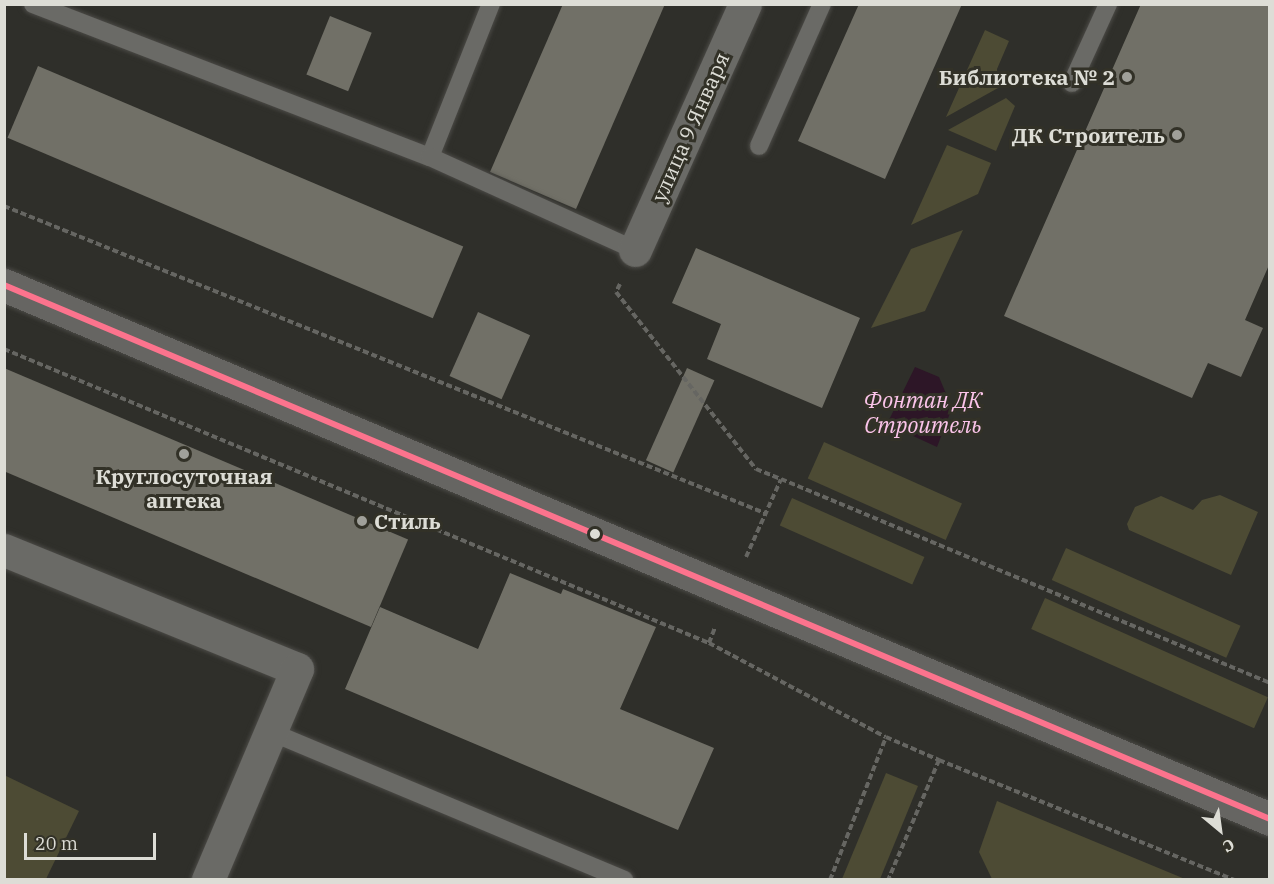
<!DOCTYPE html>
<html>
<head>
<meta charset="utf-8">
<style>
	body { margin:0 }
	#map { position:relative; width:1274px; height:884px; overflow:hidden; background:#2f2f2a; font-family:"IBM Plex Serif",serif }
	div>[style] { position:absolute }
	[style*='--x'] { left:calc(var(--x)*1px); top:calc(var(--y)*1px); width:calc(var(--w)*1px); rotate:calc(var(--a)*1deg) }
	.green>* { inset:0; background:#4d4b34; transform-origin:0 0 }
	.water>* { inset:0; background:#2d1627 }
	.building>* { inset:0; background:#717067; transform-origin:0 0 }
	.path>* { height:4px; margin-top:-2px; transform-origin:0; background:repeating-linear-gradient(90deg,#666662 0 6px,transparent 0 9px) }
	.roads { filter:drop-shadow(0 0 2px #4b4a46) drop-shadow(0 0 2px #4b4a46) }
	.service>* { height:18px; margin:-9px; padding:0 9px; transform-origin:9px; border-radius:9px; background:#6a6a66 }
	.minor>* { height:33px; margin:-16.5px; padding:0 16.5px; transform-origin:16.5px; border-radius:16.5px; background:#6a6a66 }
	.secondary>* { height:33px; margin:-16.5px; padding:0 16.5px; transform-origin:16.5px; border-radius:16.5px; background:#666562 }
	.bus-1>* { height:6px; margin:-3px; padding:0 3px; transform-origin:3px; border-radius:3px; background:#fc738d }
	.dots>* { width:16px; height:16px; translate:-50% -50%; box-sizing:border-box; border:3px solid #323127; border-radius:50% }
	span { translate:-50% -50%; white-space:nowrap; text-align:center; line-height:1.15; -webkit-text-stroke:6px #323127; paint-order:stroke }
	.poi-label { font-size:21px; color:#ddddd6; font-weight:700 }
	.right { translate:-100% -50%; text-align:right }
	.left { translate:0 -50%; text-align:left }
	.street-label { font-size:21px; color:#ddddd6 }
	.water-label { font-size:22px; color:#fbc4ea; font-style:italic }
	.frame { position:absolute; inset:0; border:6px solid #ddddd6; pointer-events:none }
	.north { position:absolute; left:1190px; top:800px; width:60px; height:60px; -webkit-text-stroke:4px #323127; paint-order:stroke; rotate:151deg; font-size:16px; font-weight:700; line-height:24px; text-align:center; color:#ddddd6 }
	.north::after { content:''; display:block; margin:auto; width:21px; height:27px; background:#ddddd6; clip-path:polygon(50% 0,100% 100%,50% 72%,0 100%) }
	.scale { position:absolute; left:24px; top:833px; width:132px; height:27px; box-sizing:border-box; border:3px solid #ddddd6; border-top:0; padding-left:8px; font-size:18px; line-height:21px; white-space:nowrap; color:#ddddd6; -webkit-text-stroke:4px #323127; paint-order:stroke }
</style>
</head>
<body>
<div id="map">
	<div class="green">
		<div style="clip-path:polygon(985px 30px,1009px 41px,997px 69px,998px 88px,946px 117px)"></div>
		<div style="clip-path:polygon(1006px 98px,1015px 106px,996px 151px,948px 130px)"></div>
		<div style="clip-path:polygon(947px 145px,991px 163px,978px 194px,911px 225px)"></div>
		<div style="clip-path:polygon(963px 230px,925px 311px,871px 328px,911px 249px)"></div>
		<div style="left:824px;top:442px;width:151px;height:40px;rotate:24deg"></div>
		<div style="clip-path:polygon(1220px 495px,1258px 512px,1231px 575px,1129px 530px,1127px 524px,1135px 507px,1161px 496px,1193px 510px,1202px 500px)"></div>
		<div style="left:792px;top:498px;width:145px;height:30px;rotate:24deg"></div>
		<div style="left:1066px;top:548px;width:191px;height:35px;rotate:24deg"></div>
		<div style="left:1045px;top:598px;width:244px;height:34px;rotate:24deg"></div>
		<div style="clip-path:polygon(886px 773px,918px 786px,880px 879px,842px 879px)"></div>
		<div style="clip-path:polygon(4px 775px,79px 811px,46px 879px,5px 879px)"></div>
		<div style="clip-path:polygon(997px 801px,1185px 879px,992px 879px,979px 852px)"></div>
	</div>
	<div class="water">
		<div style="clip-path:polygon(915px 367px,939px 377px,952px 408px,937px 447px,887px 424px)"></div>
	</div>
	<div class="building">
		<div style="clip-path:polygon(563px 4px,665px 4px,576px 209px,490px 172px)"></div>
		<div style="clip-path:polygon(859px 4px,962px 4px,885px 179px,798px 141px)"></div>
		<div style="clip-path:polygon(1141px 4px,1269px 4px,1269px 265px,1245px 320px,1263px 328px,1241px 377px,1208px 363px,1192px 398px,1004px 316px)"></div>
		<div style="left:330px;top:16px;width:45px;height:63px;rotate:22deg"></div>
		<div style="left:38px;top:66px;width:462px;height:78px;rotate:23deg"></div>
		<div style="clip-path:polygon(696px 248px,860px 318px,822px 408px,707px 359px,721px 324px,672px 303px)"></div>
		<div style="left:478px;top:312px;width:57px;height:70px;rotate:24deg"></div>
		<div style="left:4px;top:368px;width:439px;height:95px;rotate:23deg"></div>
		<div style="left:687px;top:368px;width:30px;height:101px;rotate:24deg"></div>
		<div style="clip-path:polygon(510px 573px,561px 594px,563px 589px,656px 627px,620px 709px,714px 748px,678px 830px,345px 689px,380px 607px,478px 649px)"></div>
	</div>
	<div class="path">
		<div style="--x:4;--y:206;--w:823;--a:21.98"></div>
		<div style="--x:620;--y:284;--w:9;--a:117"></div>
		<div style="--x:616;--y:292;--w:226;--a:51.7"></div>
		<div style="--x:756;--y:469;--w:27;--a:22"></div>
		<div style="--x:4;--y:349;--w:764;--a:22.64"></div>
		<div style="--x:709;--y:643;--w:200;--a:28"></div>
		<div style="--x:886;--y:737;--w:58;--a:23.5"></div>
		<div style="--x:939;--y:760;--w:130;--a:113"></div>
		<div style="--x:746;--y:557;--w:85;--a:-65.8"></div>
		<div style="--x:781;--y:479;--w:530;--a:22.64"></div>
		<div style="--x:709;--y:643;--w:17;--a:-69"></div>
		<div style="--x:939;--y:760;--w:319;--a:22.1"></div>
		<div style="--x:830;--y:880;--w:154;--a:-68.6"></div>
	</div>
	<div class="roads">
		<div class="service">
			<div style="--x:33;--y:4;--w:425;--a:21.1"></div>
			<div style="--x:430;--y:157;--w:165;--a:-68.3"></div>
			<div style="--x:1072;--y:83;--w:87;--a:-65.5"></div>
			<div style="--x:759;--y:146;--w:155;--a:-66.1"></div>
			<div style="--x:430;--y:157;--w:225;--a:24.4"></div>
			<div style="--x:271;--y:732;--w:383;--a:22.7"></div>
		</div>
		<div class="minor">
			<div style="--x:635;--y:250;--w:269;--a:-65.9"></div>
			<div style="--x:4;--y:550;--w:316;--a:22.1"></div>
			<div style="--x:297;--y:669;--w:229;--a:112.9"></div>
		</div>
		<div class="secondary">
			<div style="--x:4;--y:285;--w:1374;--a:22.87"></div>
		</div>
	</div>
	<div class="bus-1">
		<div style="--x:4;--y:285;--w:1374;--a:22.87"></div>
	</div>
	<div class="dots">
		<div style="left:1127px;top:77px;background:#a0a09a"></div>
		<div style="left:1177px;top:135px;background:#a0a09a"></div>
		<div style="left:184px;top:454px;background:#a0a09a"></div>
		<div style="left:362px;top:521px;background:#a0a09a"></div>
		<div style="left:595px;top:534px;background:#ddddd6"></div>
	</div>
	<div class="poi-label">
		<span class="right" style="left:1115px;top:77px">Библиотека № 2</span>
		<span class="right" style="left:1165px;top:135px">ДК Строитель</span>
		<span style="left:184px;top:488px">Круглосуточная<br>аптека</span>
		<span class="left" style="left:374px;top:521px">Стиль</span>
	</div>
	<div class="street-label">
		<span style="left:690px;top:127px;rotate:-66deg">улица 9 Января</span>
	</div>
	<div class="water-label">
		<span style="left:923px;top:412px">Фонтан ДК<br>Строитель</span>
	</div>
	<div class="frame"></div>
	<div class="north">С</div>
	<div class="scale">20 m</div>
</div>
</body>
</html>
